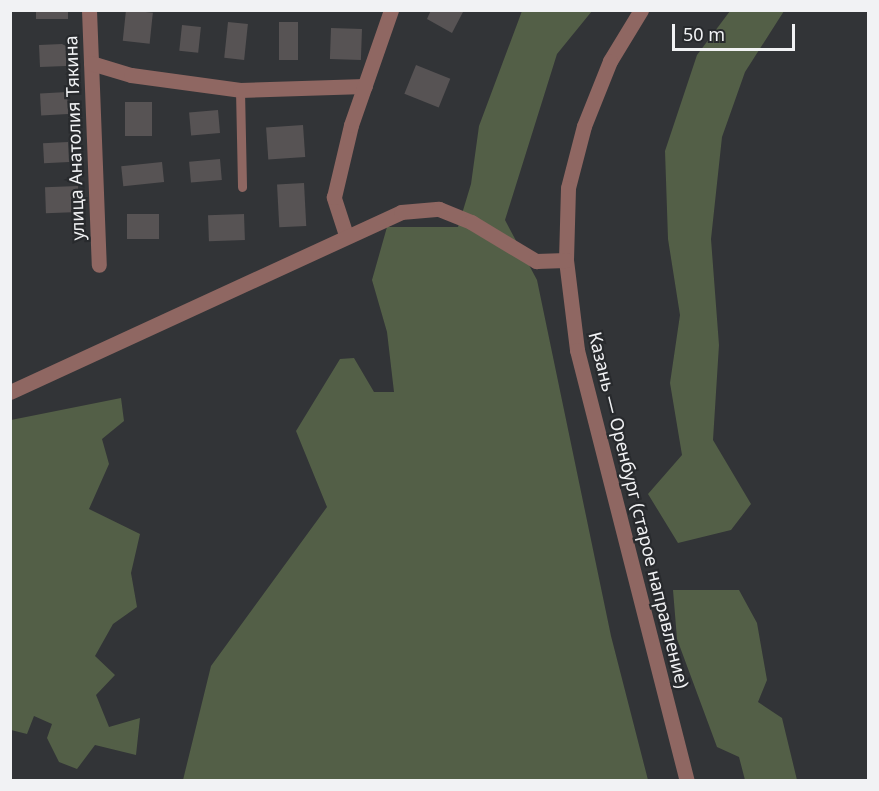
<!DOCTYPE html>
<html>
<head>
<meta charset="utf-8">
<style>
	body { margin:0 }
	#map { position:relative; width:879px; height:791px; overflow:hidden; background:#323437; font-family:"Noto Sans",sans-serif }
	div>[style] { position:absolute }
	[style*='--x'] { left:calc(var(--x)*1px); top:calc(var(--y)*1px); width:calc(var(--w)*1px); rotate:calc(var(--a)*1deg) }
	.green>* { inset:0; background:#535f47 }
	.building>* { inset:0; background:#575354; transform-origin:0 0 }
	.service>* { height:9px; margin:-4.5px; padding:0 4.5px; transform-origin:4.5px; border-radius:4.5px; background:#8f6762 }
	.minor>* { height:15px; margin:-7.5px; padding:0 7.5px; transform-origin:7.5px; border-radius:7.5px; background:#8f6762 }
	span { translate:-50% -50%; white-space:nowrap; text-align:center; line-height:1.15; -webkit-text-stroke:4.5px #282a2d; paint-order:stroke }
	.street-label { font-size:18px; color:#f1f2f4 }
	.frame { position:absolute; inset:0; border:12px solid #f1f2f4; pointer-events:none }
	.scale { position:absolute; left:672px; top:24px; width:123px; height:27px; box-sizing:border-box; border:3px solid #f1f2f4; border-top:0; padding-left:8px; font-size:18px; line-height:21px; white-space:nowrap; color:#f1f2f4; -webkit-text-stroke:4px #282a2d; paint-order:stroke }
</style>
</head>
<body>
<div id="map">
	<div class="green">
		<div style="clip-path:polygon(522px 11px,592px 11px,557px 54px,505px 220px,537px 280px,611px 636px,648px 780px,183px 780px,211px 666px,327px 507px,296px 431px,340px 359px,354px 358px,374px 392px,394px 392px,387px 332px,372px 280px,387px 227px,458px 227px,471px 184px,479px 126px)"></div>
		<div style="clip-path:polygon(730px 11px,784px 11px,745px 72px,722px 137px,711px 239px,719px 345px,713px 440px,751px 504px,731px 530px,678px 543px,648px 494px,682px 455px,670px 383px,680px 315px,668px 239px,665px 151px,697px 55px)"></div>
		<div style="clip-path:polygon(121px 398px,124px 421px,102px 439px,109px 464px,89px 509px,140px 534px,131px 573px,137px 607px,113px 624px,95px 656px,115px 675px,96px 695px,109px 727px,140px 718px,136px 755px,95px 745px,77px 769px,59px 762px,47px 738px,52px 724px,34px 716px,27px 734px,11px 730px,11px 420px)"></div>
		<div style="clip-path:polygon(673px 590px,739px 590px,757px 623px,767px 680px,758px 702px,782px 718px,797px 780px,745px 780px,739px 757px,717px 747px,677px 639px)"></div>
	</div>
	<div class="building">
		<div style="left:36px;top:10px;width:32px;height:9px"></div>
		<div style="left:126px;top:10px;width:27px;height:31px;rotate:6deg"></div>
		<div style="clip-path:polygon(431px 10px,464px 10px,452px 33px,427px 19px)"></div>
		<div style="left:228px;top:22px;width:20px;height:36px;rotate:6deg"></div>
		<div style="left:279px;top:22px;width:19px;height:38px"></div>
		<div style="left:182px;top:25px;width:19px;height:26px;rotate:6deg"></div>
		<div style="left:331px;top:28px;width:31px;height:31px;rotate:2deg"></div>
		<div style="clip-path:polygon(62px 44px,66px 46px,66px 66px,40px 67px,39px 45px)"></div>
		<div style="left:416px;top:65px;width:37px;height:31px;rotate:22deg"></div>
		<div style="left:67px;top:92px;width:22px;height:27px;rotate:87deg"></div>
		<div style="left:125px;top:102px;width:27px;height:34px"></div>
		<div style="left:218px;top:110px;width:23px;height:29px;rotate:85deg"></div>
		<div style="left:303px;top:125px;width:32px;height:37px;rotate:86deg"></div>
		<div style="left:68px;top:142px;width:20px;height:25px;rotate:87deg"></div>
		<div style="left:220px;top:159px;width:21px;height:31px;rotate:85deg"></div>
		<div style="left:162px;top:162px;width:20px;height:41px;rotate:84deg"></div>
		<div style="left:304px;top:183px;width:43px;height:27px;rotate:87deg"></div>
		<div style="left:78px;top:186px;width:26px;height:33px;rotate:88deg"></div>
		<div style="left:127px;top:214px;width:32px;height:25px"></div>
		<div style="left:244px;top:214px;width:26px;height:36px;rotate:88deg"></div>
	</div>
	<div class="service">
		<div style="--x:240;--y:90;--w:97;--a:88.8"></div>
	</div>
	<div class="minor">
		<div style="--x:89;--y:10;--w:255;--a:87.8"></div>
		<div style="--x:641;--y:10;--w:60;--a:121.3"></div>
		<div style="--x:610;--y:61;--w:70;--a:111.8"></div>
		<div style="--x:584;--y:126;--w:64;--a:104.5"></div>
		<div style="--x:568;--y:188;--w:72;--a:91.6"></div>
		<div style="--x:566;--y:260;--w:91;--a:83"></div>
		<div style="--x:577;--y:350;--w:444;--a:75.7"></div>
		<div style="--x:91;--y:63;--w:42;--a:16.7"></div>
		<div style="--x:131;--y:75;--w:110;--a:7.8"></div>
		<div style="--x:240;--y:90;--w:125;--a:-1.8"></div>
		<div style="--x:346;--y:235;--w:40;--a:-108"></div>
		<div style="--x:334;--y:197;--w:74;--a:-76.7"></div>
		<div style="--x:351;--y:125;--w:122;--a:-70.8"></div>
		<div style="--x:10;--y:392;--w:430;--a:-24.7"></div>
		<div style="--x:401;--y:212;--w:38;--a:-5"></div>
		<div style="--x:439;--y:209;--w:35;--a:22"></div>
		<div style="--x:471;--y:222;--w:76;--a:31"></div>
		<div style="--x:536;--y:261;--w:30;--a:-2"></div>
	</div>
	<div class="street-label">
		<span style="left:74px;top:138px;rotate:-92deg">улица Анатолия Тякина</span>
		<span style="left:639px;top:510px;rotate:76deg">Казань — Оренбург (старое направление)</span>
	</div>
	<div class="frame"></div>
	<div class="scale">50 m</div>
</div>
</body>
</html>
